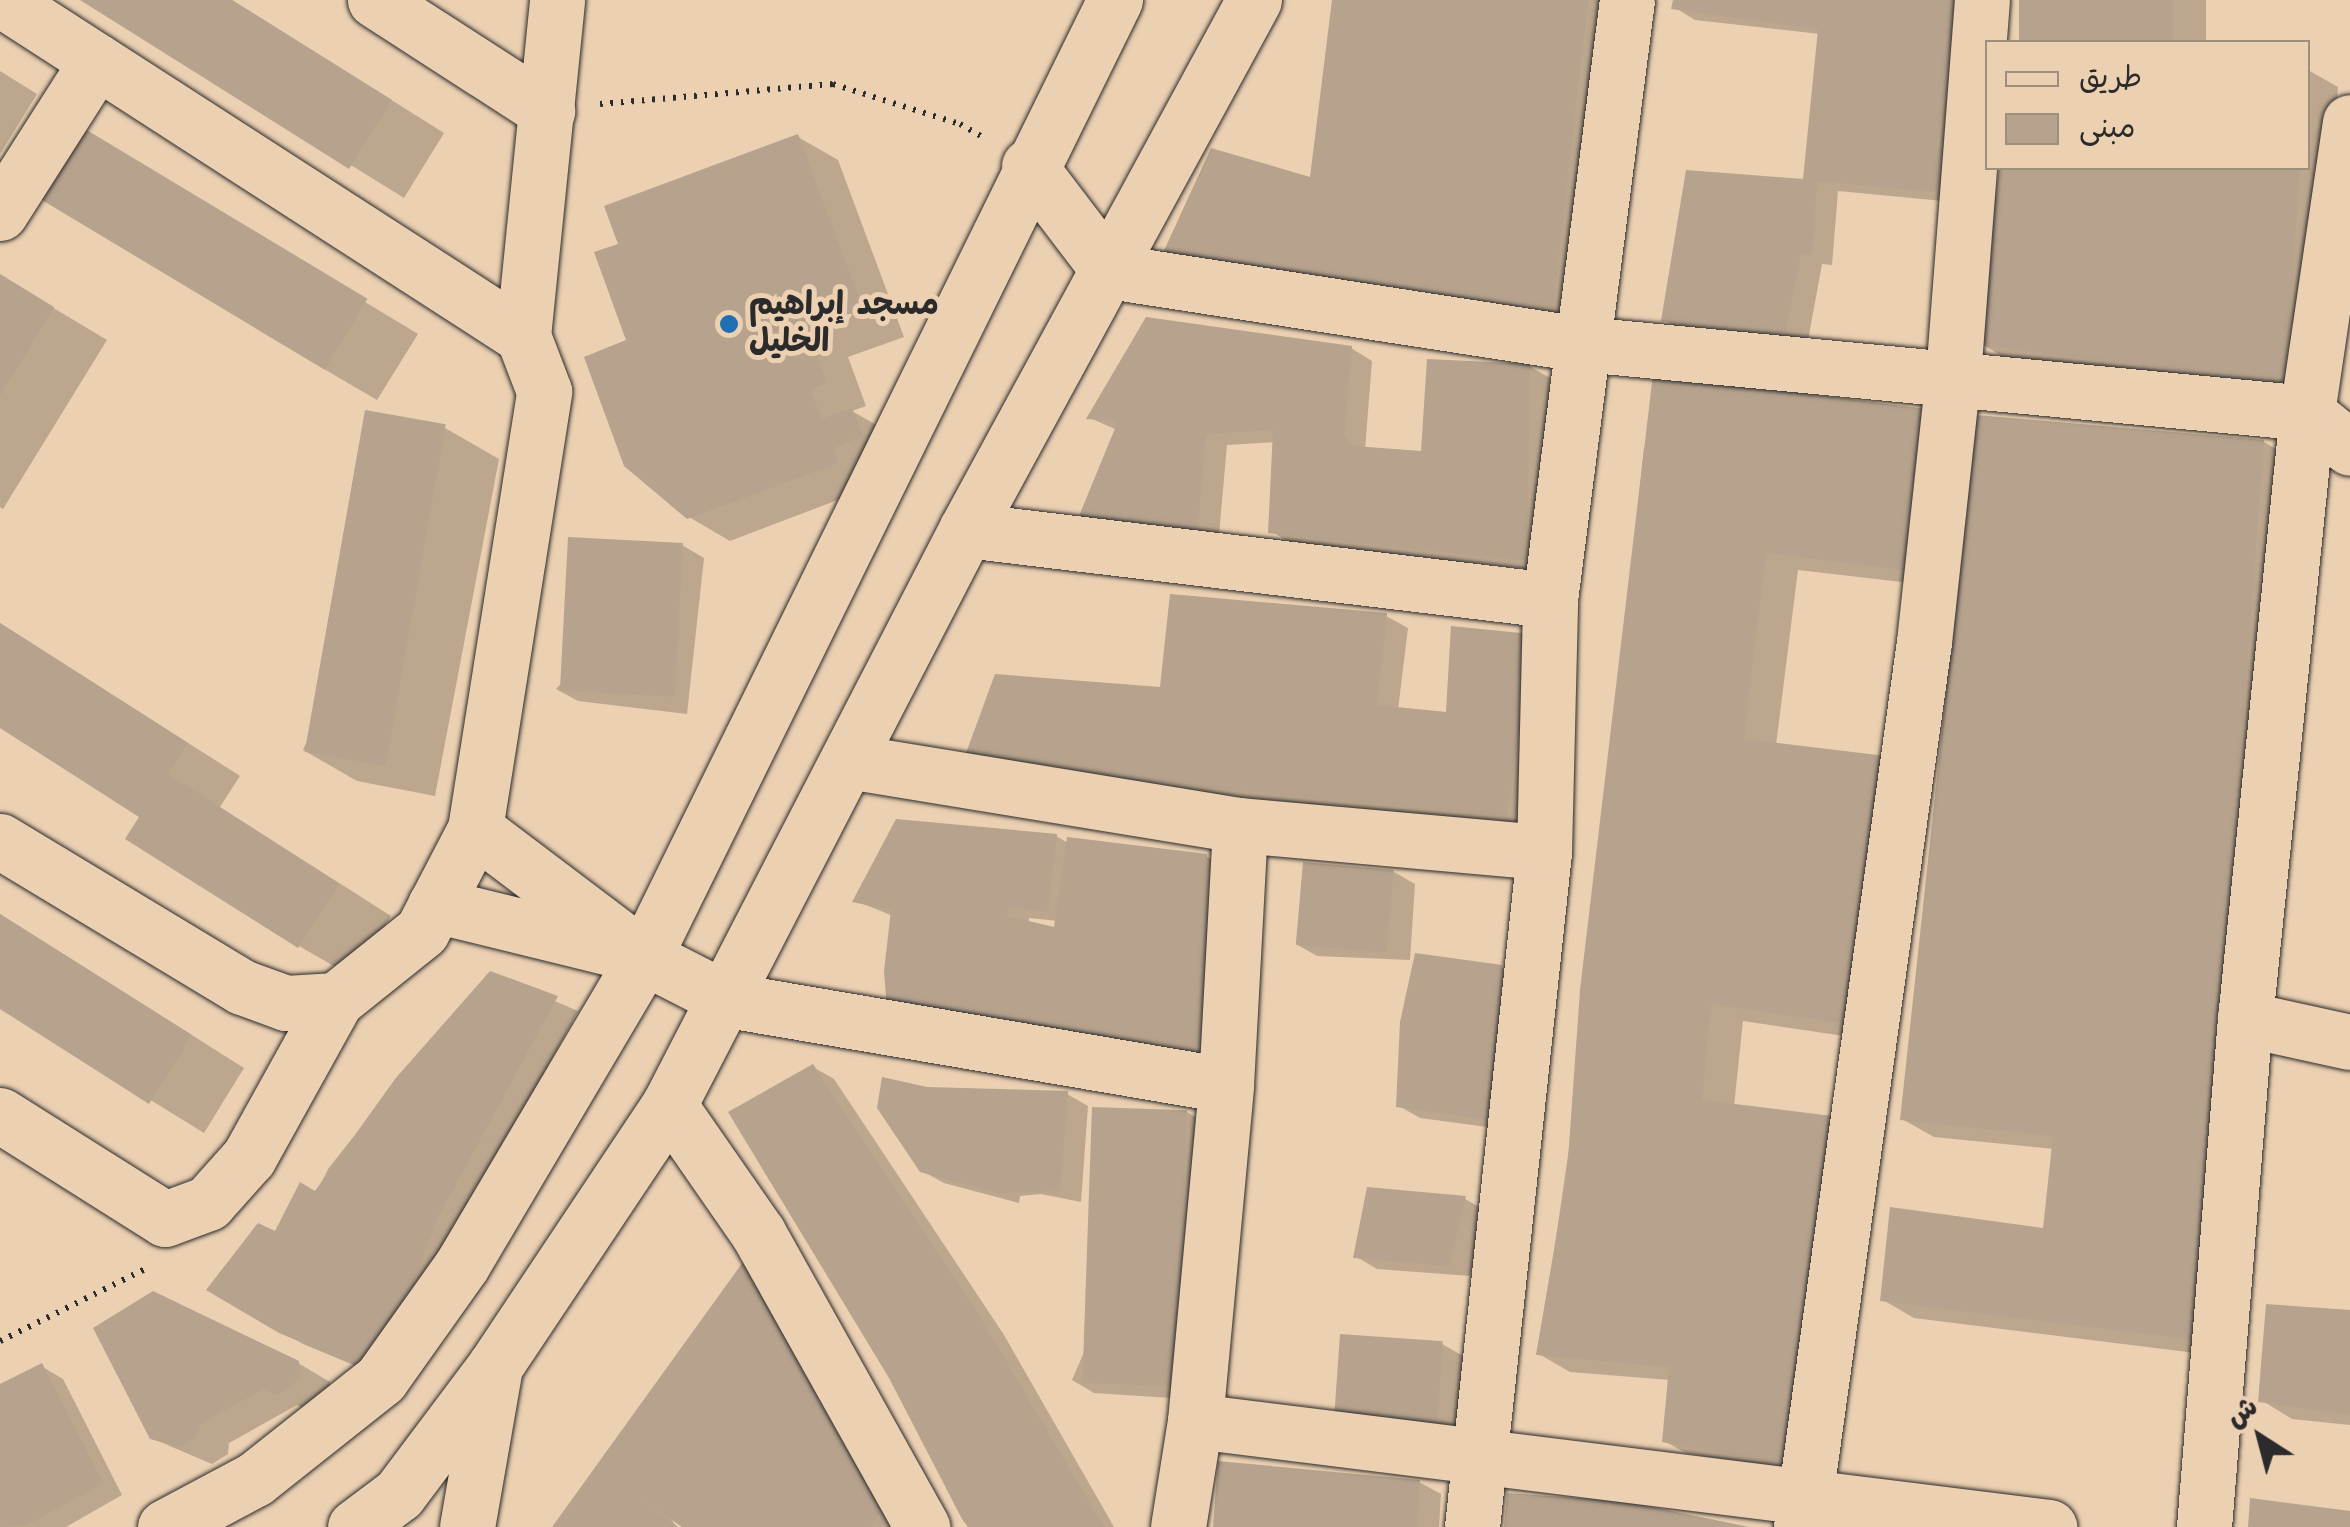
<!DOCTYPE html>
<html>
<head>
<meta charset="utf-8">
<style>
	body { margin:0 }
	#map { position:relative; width:2350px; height:1527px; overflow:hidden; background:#ebd0b2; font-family:"Architects Daughter","Playpen Sans Arabic",sans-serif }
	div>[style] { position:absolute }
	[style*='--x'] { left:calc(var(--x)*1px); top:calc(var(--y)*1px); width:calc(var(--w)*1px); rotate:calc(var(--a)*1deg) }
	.shadow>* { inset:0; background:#0003; transform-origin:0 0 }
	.building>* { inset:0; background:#b6a28d; transform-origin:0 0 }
	.path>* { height:6px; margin-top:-3px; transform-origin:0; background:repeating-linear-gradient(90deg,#2b2b2b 0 2.5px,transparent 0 10.5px) }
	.roads { filter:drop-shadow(0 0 2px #2b2b2b) drop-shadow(0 0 2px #2b2b2b) }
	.street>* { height:55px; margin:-27.5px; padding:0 27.5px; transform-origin:27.5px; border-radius:27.5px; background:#ebd0b2 }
	.secondary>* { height:55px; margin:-27.5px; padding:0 27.5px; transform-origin:27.5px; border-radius:27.5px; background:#ebd0b2 }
	.dots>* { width:28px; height:28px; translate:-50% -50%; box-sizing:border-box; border:5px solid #ebd0b2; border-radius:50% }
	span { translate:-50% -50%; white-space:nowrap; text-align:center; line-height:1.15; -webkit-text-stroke:10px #ebd0b2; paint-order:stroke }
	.poi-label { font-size:32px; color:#2b2b2b; font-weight:700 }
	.left { translate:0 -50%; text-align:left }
	.legend { position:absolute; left:1985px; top:40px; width:325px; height:130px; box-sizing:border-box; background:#ebd0b2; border:2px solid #9e8e7c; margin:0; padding:12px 18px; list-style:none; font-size:30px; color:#2b2b2b }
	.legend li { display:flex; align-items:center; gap:20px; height:50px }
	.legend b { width:50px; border:2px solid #9e8e7c }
	.north { position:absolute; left:2210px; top:1387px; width:100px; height:100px; -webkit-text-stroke:8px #ebd0b2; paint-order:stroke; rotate:324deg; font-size:28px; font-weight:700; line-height:40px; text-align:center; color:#2b2b2b }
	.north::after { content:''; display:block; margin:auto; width:35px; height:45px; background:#2b2b2b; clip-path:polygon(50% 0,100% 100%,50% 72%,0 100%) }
</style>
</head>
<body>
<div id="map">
	<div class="shadow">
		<div style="clip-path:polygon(85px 0,232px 0,444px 133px,404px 198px)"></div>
		<div style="clip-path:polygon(1335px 0,1608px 0,1584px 325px,1186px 266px,1313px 178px)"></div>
		<div style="clip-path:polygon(1675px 0,1989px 0,1964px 203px,1838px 191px,1832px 265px,1822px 264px,1807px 346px,1685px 332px,1664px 320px,1805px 182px,1820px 34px,1695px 20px,1674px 7px)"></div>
		<div style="left:2021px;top:0;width:185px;height:42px"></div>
		<div style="clip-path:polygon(2308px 70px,2338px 87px,2316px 400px,2012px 362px,1980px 343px,2001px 168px,2308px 168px)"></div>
		<div style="clip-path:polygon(0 71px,37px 94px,0 154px)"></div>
		<div style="clip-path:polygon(798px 137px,838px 160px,904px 337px,848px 357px,866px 406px,852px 411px,892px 434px,877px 485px,730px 541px,689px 517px,629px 342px,621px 246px)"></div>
		<div style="clip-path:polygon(122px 155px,418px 334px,377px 400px,324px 369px)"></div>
		<div style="clip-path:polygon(0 276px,107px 340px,3px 509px,0 507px)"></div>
		<div style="clip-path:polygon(1351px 348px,1372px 361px,1365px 449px,1424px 453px,1529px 366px,1550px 378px,1547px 571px,1292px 544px,1271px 531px,1275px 442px,1227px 445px,1218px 546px,1101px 532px,1117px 430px,1090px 418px)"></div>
		<div style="clip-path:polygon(1978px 418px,2264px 442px,2295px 460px,2228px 1357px,1914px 1318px,1883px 1300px,2046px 1231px,2054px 1149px,1934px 1137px,1902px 1119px)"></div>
		<div style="clip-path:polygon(445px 428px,499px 459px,435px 796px,357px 781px,303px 750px)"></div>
		<div style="clip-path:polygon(1644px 447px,1954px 588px,1798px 570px,1776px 745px,1892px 1043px,1743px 1021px,1734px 1106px,1815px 1476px,1686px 1453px,1664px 1441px,1670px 1380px,1570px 1372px,1539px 1354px,1579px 1080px)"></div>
		<div style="clip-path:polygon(682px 545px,704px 558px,687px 714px,578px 701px,556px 689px)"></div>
		<div style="clip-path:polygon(1386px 616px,1408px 628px,1398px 710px,1448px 715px,1531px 636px,1528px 827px,985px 775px,1162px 689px)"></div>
		<div style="clip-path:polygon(0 623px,240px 776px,220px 807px,391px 916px,353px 977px,299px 946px,143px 816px,0 725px)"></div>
		<div style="clip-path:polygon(evenodd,1056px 836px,1068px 843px,1207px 857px,1228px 869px,1229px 1061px,911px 1021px,893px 916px,856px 901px,1056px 836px,1029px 918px,1058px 921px,1056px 930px,1029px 924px,1029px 918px)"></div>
		<div style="clip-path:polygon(1394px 872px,1415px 884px,1410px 960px,1317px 956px,1296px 944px)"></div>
		<div style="clip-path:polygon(0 914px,244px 1068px,204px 1133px,0 1007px)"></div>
		<div style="clip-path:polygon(1501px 967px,1522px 979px,1510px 1130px,1420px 1118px,1399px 1106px)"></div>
		<div style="clip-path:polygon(491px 974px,578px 1011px,380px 1376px,303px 1344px,210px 1289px,316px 1194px,328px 1169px,396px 1083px)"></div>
		<div style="clip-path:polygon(813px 1067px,834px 1079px,1004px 1335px,1114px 1527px,971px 1527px)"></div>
		<div style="clip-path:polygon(926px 1090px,1067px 1094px,1088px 1106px,1081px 1202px,1041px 1194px,1020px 1196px,1019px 1203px,944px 1183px,922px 1171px)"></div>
		<div style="clip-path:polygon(1187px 1112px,1208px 1125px,1186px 1399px,1094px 1393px,1072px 1380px)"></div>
		<div style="clip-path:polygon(1465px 1199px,1486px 1211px,1470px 1276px,1377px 1269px,1355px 1256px)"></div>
		<div style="clip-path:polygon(759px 1267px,914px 1527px,687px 1527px,667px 1514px,677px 1527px,556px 1527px)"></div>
		<div style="clip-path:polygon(2350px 1312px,2350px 1425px,2292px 1419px,2261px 1400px)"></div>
		<div style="clip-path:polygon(1442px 1344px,1463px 1356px,1458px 1439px,1358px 1430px)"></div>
		<div style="clip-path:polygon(298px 1363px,330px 1382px,331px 1397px,310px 1412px,297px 1405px,229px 1443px,228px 1454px,212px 1464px,151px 1438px)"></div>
		<div style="clip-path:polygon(41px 1366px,63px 1379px,122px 1495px,66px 1527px,0 1527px,0 1386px)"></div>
		<div style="clip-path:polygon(1419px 1482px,1441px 1494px,1439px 1527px,1214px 1527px)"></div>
	</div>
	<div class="building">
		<div style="clip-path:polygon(80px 0,232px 0,392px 100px,349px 169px)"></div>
		<div style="clip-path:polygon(1332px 0,1588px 0,1553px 308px,1162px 255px,1211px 148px,1310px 177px)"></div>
		<div style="clip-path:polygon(1673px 0,1957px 0,1936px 149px,1950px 152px,1943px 193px,1817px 181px,1812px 255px,1801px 253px,1785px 335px,1661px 321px,1686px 170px,1803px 179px,1818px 29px,1671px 9px)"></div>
		<div style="left:2019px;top:0;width:154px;height:42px"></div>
		<div style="left:70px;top:120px;width:347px;height:83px;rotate:31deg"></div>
		<div style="clip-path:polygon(798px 134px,865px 314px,809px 334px,827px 383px,810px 389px,822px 419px,852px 408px,863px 436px,833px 448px,838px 463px,687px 519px,624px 466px,584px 357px,626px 340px,594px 252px,618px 244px,604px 206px)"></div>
		<div style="clip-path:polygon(1999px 168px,2300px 168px,2285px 383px,1978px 345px)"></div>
		<div style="clip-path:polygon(0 274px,54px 307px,0 396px)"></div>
		<div style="clip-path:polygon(1146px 317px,1352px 346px,1344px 436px,1354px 446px,1421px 451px,1427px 359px,1530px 364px,1527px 561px,1268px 533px,1273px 430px,1206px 434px,1197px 535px,1077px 521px,1118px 421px,1086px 419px)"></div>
		<div style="clip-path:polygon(1653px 374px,1934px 410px,1923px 572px,1766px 553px,1755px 639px,1744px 739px,1894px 757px,1861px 1026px,1711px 1004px,1702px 1100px,1840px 1117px,1793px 1466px,1662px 1442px,1669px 1367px,1536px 1355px,1567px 1174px,1580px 990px)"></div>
		<div style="left:365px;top:410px;width:82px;height:347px;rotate:10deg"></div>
		<div style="clip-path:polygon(1976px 415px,2264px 440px,2197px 1340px,1880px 1301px,1890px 1207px,2043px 1228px,2053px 1136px,1900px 1120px)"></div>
		<div style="left:568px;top:537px;width:115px;height:154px;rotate:3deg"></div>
		<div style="clip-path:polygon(1170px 594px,1387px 613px,1377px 705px,1446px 712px,1451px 626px,1532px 634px,1507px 816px,962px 764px,995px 674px,1160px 687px)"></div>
		<div style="clip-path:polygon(0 623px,188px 743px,168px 774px,339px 884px,298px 948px,125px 839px,139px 817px,0 728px)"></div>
		<div style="clip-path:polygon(896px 819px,1057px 834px,1048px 912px,1008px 907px,1007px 916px,1054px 927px,1067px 837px,1207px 854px,1209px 1050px,887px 1010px,884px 971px,891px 910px,852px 902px)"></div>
		<div style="left:1303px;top:862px;width:91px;height:83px;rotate:5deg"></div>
		<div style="clip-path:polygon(0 914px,192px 1035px,149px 1104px,0 1009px)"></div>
		<div style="clip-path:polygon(1415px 953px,1502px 965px,1489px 1120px,1396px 1107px,1400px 1022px)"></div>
		<div style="clip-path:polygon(490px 971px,558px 996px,438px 1217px,408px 1297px,358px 1366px,279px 1333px,206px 1290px,258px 1223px,275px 1231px,300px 1182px,315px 1191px,395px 1079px)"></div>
		<div style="clip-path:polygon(813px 1064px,983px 1322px,1104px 1527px,968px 1527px,962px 1519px,889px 1378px,728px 1112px)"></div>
		<div style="clip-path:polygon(882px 1077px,927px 1087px,1068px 1091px,1060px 1191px,998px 1193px,920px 1172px,877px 1108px)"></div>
		<div style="left:1092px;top:1107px;width:95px;height:276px;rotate:2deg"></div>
		<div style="clip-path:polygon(1367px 1187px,1466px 1196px,1449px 1266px,1353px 1258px)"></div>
		<div style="clip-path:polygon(743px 1262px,891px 1497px,870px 1527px,682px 1527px,626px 1489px,678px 1527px,552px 1527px)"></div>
		<div style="clip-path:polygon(153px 1291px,299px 1361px,300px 1379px,277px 1396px,263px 1389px,198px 1425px,197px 1436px,179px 1447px,150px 1439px,93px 1328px)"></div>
		<div style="clip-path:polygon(2266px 1304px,2350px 1310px,2350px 1415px,2258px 1402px)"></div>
		<div style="left:1340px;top:1334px;width:103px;height:86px;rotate:4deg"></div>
		<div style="clip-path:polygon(42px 1363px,103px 1483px,27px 1525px,0 1527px,0 1384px)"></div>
		<div style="clip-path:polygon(1218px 1461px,1420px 1480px,1417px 1527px,1213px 1527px)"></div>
		<div style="clip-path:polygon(1507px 1493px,1623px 1501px,1749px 1527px,1504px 1527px)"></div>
		<div style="clip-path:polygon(2250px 1498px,2350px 1511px,2350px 1527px,2248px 1527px)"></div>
	</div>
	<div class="path">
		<div style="--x:600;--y:104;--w:234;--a:-4.9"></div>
		<div style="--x:833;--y:84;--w:133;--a:17.5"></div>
		<div style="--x:960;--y:124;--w:30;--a:30"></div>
		<div style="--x:0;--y:1341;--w:164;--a:-26.4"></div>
	</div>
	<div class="roads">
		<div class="street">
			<div style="--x:2;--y:0;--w:620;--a:32.82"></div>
			<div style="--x:375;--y:0;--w:205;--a:32.8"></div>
			<div style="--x:1029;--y:166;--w:132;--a:52.7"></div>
			<div style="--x:1109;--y:271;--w:480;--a:8.8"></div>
			<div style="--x:1583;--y:344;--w:727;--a:5.44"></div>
			<div style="--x:2307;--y:413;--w:55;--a:39.1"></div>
			<div style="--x:0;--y:213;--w:180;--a:-57.5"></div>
			<div style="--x:966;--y:530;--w:588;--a:6.84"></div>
			<div style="--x:848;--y:761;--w:397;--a:9.3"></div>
			<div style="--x:1240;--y:825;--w:305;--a:5.1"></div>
			<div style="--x:475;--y:829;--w:212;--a:37.1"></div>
			<div style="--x:644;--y:957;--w:94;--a:27.1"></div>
			<div style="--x:728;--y:1000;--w:505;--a:9.69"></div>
			<div style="--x:0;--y:841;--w:283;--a:31.1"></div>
			<div style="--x:242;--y:987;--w:47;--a:20"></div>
			<div style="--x:286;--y:1003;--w:50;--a:-3.4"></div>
			<div style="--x:336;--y:1000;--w:110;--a:-38.7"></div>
			<div style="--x:422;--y:931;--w:115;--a:-62.5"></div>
			<div style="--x:475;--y:829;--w:443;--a:-81"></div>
			<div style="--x:544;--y:391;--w:59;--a:-110.9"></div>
			<div style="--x:523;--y:336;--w:338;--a:-84.2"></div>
			<div style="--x:435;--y:905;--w:193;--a:13.8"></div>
			<div style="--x:2245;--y:1019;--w:107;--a:12.4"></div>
			<div style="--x:669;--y:1105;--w:156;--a:55.2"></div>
			<div style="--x:758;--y:1233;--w:337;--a:60.8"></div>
			<div style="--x:0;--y:1115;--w:195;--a:32.2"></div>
			<div style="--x:165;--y:1219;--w:46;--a:-20.4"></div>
			<div style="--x:208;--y:1203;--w:62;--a:-48.3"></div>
			<div style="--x:249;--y:1157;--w:179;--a:-61"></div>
			<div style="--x:1195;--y:1421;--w:861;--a:7.08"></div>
			<div style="--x:467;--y:1527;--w:163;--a:-80.1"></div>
			<div style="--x:1178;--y:1527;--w:107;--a:-80.9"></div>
			<div style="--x:1195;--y:1421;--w:337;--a:-84.7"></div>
			<div style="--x:1226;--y:1085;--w:260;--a:-86.9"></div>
			<div style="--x:1472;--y:1527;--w:679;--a:-83.91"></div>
			<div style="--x:1544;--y:852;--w:252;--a:-88.6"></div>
			<div style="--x:1550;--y:600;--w:605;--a:-82.69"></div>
			<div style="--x:1801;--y:1527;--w:894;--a:-82.09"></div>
			<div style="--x:1924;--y:642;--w:268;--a:-83.8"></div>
			<div style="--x:1953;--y:376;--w:377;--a:-85.6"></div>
			<div style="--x:2204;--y:1527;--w:510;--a:-85.39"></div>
			<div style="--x:2245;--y:1019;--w:609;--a:-84.16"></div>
			<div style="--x:2307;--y:413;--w:294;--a:-81.6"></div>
		</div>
		<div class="secondary">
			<div style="--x:165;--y:1527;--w:102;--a:-28.1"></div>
			<div style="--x:255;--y:1479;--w:161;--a:-38.4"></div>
			<div style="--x:381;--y:1379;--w:140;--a:-54.6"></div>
			<div style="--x:462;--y:1265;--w:358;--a:-59.4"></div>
			<div style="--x:644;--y:957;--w:1067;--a:-63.8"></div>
			<div style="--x:355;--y:1527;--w:55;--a:-36.9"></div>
			<div style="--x:399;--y:1494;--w:160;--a:-53.1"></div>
			<div style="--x:495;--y:1366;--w:314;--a:-56.3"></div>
			<div style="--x:669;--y:1105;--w:647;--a:-62.68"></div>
			<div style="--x:966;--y:530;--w:603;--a:-61.48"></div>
		</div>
	</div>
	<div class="dots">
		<div style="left:729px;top:324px;background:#1f6fb2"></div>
	</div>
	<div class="poi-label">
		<span class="left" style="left:749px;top:324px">مسجد إبراهيم<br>الخليل</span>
	</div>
	<ul class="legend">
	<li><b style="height:12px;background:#ebd0b2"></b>طريق</li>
	<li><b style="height:28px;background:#b6a28d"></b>مبنى</li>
	</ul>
	<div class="north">ش</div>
</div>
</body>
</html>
